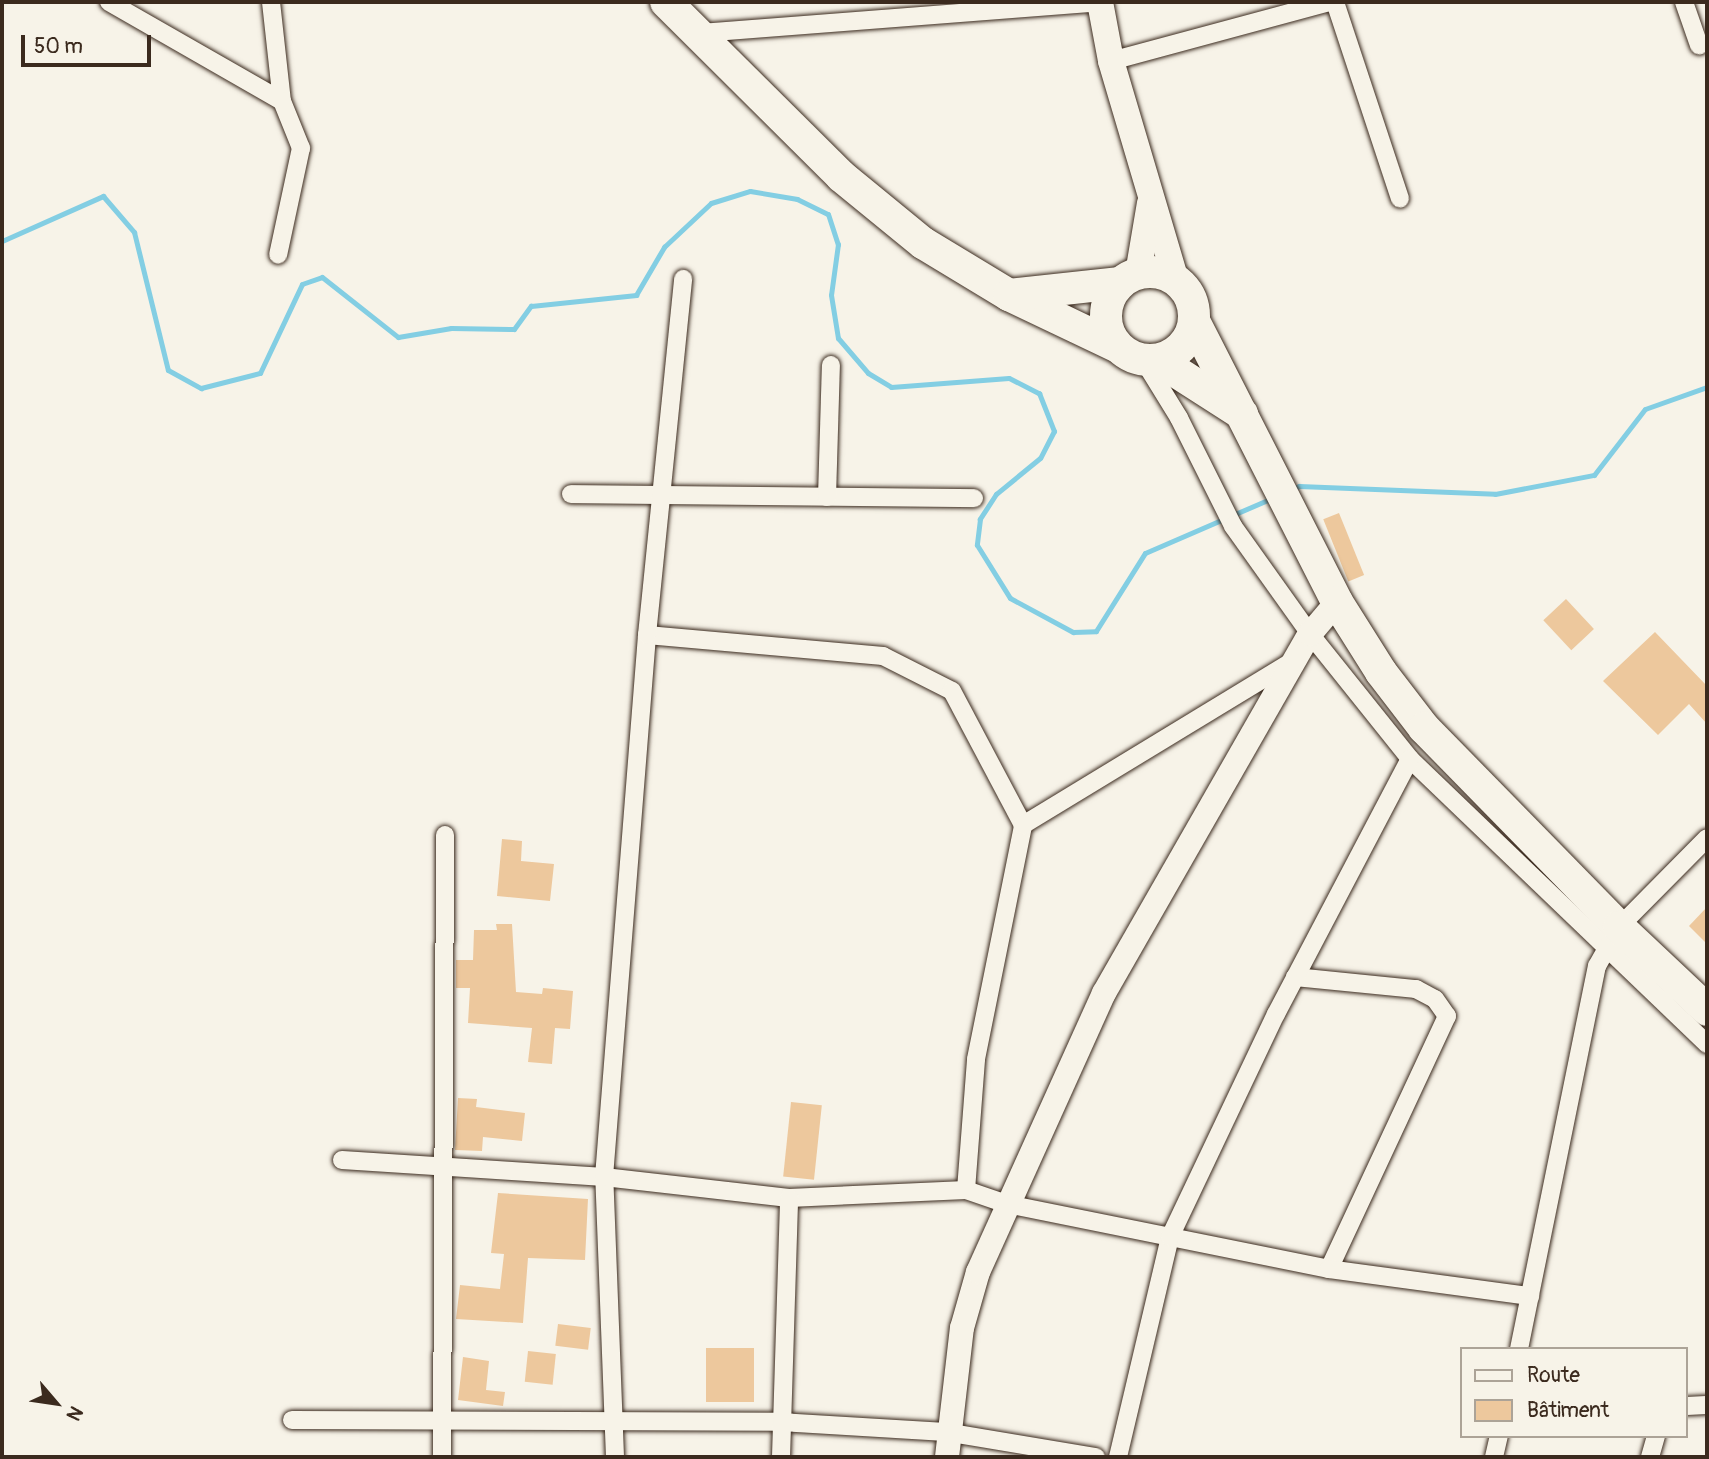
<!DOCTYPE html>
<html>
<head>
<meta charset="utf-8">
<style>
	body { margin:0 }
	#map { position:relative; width:1709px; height:1459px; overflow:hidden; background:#f7f3e8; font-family:Pangolin,sans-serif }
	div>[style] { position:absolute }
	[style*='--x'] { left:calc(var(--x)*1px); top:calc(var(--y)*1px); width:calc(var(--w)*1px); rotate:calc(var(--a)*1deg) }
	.stream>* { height:5px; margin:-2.5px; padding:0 2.5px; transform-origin:2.5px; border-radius:2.5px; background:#83cee3 }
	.building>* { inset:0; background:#edc89d; transform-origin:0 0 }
	.roads { filter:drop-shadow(0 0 2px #3b2a1e) drop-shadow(0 0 2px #3b2a1e) }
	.street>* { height:18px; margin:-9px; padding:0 9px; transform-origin:9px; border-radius:9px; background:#f7f3e8 }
	.secondary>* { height:24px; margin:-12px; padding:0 12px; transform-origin:12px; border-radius:12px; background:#f7f3e8 }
	.primary>* { height:26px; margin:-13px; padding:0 13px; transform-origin:13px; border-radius:13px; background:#f7f3e8 }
	.highway>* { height:32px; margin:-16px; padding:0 16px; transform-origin:16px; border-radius:16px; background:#f7f3e8 }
	.highway>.ring { margin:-16px; padding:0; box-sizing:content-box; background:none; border:32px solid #f7f3e8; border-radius:50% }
	span { translate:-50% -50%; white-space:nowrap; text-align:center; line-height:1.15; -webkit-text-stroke:6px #f7f3e8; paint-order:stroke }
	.frame { position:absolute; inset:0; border:4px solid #3b2a1e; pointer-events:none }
	.legend { position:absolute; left:1460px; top:1347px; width:228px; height:91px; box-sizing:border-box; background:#f7f3e8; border:2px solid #aca397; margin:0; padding:9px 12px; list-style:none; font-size:21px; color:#3b2a1e }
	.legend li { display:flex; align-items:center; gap:14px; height:35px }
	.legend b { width:35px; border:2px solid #aca397 }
	.north { position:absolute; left:21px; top:1368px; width:70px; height:70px; -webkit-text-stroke:5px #f7f3e8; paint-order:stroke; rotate:119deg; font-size:19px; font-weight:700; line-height:28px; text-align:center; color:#3b2a1e }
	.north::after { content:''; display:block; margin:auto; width:24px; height:32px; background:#3b2a1e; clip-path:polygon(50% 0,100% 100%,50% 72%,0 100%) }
	.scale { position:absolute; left:21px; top:35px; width:130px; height:32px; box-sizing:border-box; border:4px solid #3b2a1e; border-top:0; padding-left:9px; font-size:21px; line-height:24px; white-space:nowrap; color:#3b2a1e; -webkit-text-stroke:5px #f7f3e8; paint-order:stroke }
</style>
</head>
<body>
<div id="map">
	<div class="stream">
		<div style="--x:2;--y:241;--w:111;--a:-24"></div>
		<div style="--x:103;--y:196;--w:48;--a:49.3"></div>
		<div style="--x:134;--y:232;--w:142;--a:76.2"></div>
		<div style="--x:168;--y:370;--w:38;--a:29"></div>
		<div style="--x:201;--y:388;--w:61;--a:-14.3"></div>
		<div style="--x:260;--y:373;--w:98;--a:-64.7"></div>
		<div style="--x:302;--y:284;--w:21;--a:-19"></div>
		<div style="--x:322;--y:277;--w:97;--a:38.3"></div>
		<div style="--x:398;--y:337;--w:54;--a:-9.6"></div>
		<div style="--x:451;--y:328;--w:63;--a:0.9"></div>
		<div style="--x:514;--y:329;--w:29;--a:-54"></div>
		<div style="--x:531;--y:306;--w:106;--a:-6"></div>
		<div style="--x:636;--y:295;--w:56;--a:-59.7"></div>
		<div style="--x:664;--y:247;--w:64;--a:-43.1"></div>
		<div style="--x:711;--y:203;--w:41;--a:-17.1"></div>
		<div style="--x:750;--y:191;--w:48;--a:9.7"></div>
		<div style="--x:797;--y:199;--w:34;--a:26"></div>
		<div style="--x:828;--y:214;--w:32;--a:72"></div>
		<div style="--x:838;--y:244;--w:51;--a:97.8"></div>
		<div style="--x:831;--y:295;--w:44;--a:80.8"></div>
		<div style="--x:838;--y:338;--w:46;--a:49.4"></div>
		<div style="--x:868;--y:373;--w:27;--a:31"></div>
		<div style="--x:891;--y:387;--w:118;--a:-4.4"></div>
		<div style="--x:1009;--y:378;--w:34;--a:27"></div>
		<div style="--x:1039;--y:393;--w:41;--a:68.5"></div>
		<div style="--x:1054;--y:431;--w:30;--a:117"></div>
		<div style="--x:1040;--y:458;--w:57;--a:140.7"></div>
		<div style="--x:996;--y:494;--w:30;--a:123"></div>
		<div style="--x:980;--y:519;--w:26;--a:97"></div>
		<div style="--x:977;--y:545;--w:62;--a:58.1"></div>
		<div style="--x:1010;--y:598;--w:72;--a:28.4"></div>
		<div style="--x:1073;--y:632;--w:23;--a:-2"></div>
		<div style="--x:1096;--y:631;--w:92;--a:-57.9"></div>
		<div style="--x:1145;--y:553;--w:138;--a:-23.4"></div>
		<div style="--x:1290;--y:490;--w:10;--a:-24"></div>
		<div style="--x:1299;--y:486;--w:196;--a:2.3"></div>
		<div style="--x:1495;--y:494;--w:101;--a:-10.9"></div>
		<div style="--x:1594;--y:475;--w:83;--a:-52.3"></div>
		<div style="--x:1645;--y:409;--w:66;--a:-19.5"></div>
	</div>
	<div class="building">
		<div style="left:1339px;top:513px;width:67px;height:17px;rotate:68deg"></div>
		<div style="left:1566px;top:599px;width:41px;height:31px;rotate:47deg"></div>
		<div style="clip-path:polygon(1655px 632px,1707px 686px,1707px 724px,1689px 704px,1658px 735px,1603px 681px)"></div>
		<div style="clip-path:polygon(502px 839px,522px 841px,521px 861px,554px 864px,550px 901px,497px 896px)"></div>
		<div style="clip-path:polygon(1707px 907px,1707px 944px,1689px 926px)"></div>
		<div style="clip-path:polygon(496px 924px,512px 924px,516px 992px,542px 994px,543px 988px,573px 991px,570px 1029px,555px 1028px,552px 1064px,528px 1062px,532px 1028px,468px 1023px,470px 988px,456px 988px,456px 960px,473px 960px,474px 930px,497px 930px)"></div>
		<div style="clip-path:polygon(458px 1098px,477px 1099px,476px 1107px,525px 1113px,522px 1141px,483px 1137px,482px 1151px,455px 1150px)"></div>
		<div style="left:791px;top:1102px;width:31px;height:75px;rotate:6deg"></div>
		<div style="clip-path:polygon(498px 1193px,588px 1199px,585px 1260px,528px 1258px,523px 1323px,456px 1319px,460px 1285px,500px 1289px,504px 1254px,491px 1253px)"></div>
		<div style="left:558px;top:1324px;width:33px;height:22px;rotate:7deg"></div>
		<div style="left:706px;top:1348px;width:48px;height:54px"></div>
		<div style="left:528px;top:1351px;width:28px;height:31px;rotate:6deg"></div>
		<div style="clip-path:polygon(463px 1357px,489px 1361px,486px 1390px,505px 1392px,503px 1406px,458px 1400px)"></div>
	</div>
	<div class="roads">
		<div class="street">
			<div style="--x:109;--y:2;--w:199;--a:29.8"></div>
			<div style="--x:271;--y:2;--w:100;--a:83.7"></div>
			<div style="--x:282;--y:101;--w:51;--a:68"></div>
			<div style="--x:301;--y:148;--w:109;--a:102.1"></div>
			<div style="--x:1335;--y:2;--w:207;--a:71.7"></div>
			<div style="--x:1684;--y:2;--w:46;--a:70.8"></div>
			<div style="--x:700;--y:33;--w:401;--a:-4.4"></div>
			<div style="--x:1111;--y:61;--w:227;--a:-15.1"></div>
			<div style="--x:1144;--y:361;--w:67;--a:58.4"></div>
			<div style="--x:1179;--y:418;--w:121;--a:63.4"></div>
			<div style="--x:1233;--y:526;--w:133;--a:54.5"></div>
			<div style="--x:1310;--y:634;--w:160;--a:51.3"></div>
			<div style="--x:1410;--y:759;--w:412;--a:43.8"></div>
			<div style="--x:571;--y:494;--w:403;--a:0.6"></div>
			<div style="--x:827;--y:497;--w:132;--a:-88.3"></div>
			<div style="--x:647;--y:635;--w:237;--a:5.1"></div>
			<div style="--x:883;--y:656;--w:77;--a:26.9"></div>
			<div style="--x:952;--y:691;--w:152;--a:62.1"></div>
			<div style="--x:1295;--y:977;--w:122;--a:5.7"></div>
			<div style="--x:1416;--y:989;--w:21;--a:28"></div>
			<div style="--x:1435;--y:999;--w:21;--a:55"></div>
			<div style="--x:1447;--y:1016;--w:279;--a:115"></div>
			<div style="--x:342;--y:1160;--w:263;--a:3.7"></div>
			<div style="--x:604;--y:1177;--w:186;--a:6.5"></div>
			<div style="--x:789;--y:1198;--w:177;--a:-2.6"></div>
			<div style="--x:966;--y:1190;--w:43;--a:18.9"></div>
			<div style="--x:1007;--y:1204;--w:328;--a:11.4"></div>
			<div style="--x:1329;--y:1269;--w:203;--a:7.7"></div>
			<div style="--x:966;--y:1190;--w:131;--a:-85.6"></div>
			<div style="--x:976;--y:1059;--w:239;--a:-78.6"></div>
			<div style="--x:1023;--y:825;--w:316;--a:-31.3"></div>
			<div style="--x:1519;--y:1349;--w:391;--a:-78.5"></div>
			<div style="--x:1597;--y:966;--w:45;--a:-60.6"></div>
			<div style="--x:1619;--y:927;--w:125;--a:-45.3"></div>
			<div style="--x:1686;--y:1406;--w:21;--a:-3"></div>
			<div style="--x:292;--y:1420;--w:489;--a:0.2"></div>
			<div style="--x:781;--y:1422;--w:165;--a:3.5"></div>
			<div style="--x:946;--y:1432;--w:152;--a:9.5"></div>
			<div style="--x:442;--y:1457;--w:622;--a:-89.72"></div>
			<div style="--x:615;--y:1457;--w:280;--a:-92.2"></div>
			<div style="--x:604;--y:1177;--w:544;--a:-85.46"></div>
			<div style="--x:647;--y:635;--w:358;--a:-84.2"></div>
			<div style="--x:781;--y:1457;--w:259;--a:-88.2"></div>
			<div style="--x:1118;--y:1457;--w:226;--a:-76.7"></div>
			<div style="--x:1170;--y:1237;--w:247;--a:-64.6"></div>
			<div style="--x:1276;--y:1014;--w:288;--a:-62.3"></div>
			<div style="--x:1494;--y:1457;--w:22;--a:-77"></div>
			<div style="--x:1650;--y:1457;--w:22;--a:-74"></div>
		</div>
		<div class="secondary">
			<div style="--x:947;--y:1457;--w:130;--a:-83.4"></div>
			<div style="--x:962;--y:1328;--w:58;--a:-74.1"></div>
			<div style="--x:978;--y:1272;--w:306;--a:-65.7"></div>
			<div style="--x:1104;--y:993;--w:414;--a:-60.2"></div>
			<div style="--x:1310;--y:634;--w:42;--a:-49.8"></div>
		</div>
		<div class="primary">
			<div style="--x:1100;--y:2;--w:60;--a:79.4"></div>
			<div style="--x:1111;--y:61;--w:228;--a:73.5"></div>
			<div style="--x:1138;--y:274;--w:72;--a:-80.4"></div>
		</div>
		<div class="highway">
			<div style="--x:666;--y:2;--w:247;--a:44.8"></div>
			<div style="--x:841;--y:176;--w:106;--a:39.3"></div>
			<div style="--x:923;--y:243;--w:100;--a:31.2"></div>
			<div style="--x:1009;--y:295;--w:121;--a:25.5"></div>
			<div class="ring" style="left:1106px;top:272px;width:56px;height:56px"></div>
			<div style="--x:1009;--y:295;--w:112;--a:-6.2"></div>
			<div style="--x:1194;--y:321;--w:315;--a:63"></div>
			<div style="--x:1337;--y:602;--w:83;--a:57.8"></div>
			<div style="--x:1381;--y:672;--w:71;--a:52.5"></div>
			<div style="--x:1424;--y:728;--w:279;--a:45.6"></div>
			<div style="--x:1619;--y:927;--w:121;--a:43.3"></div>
			<div style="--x:1158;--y:360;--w:100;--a:32.7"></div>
		</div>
	</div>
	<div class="frame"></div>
	<ul class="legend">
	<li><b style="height:9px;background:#f7f3e8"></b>Route</li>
	<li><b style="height:19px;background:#edc89d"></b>Bâtiment</li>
	</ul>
	<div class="north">N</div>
	<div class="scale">50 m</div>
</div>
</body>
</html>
